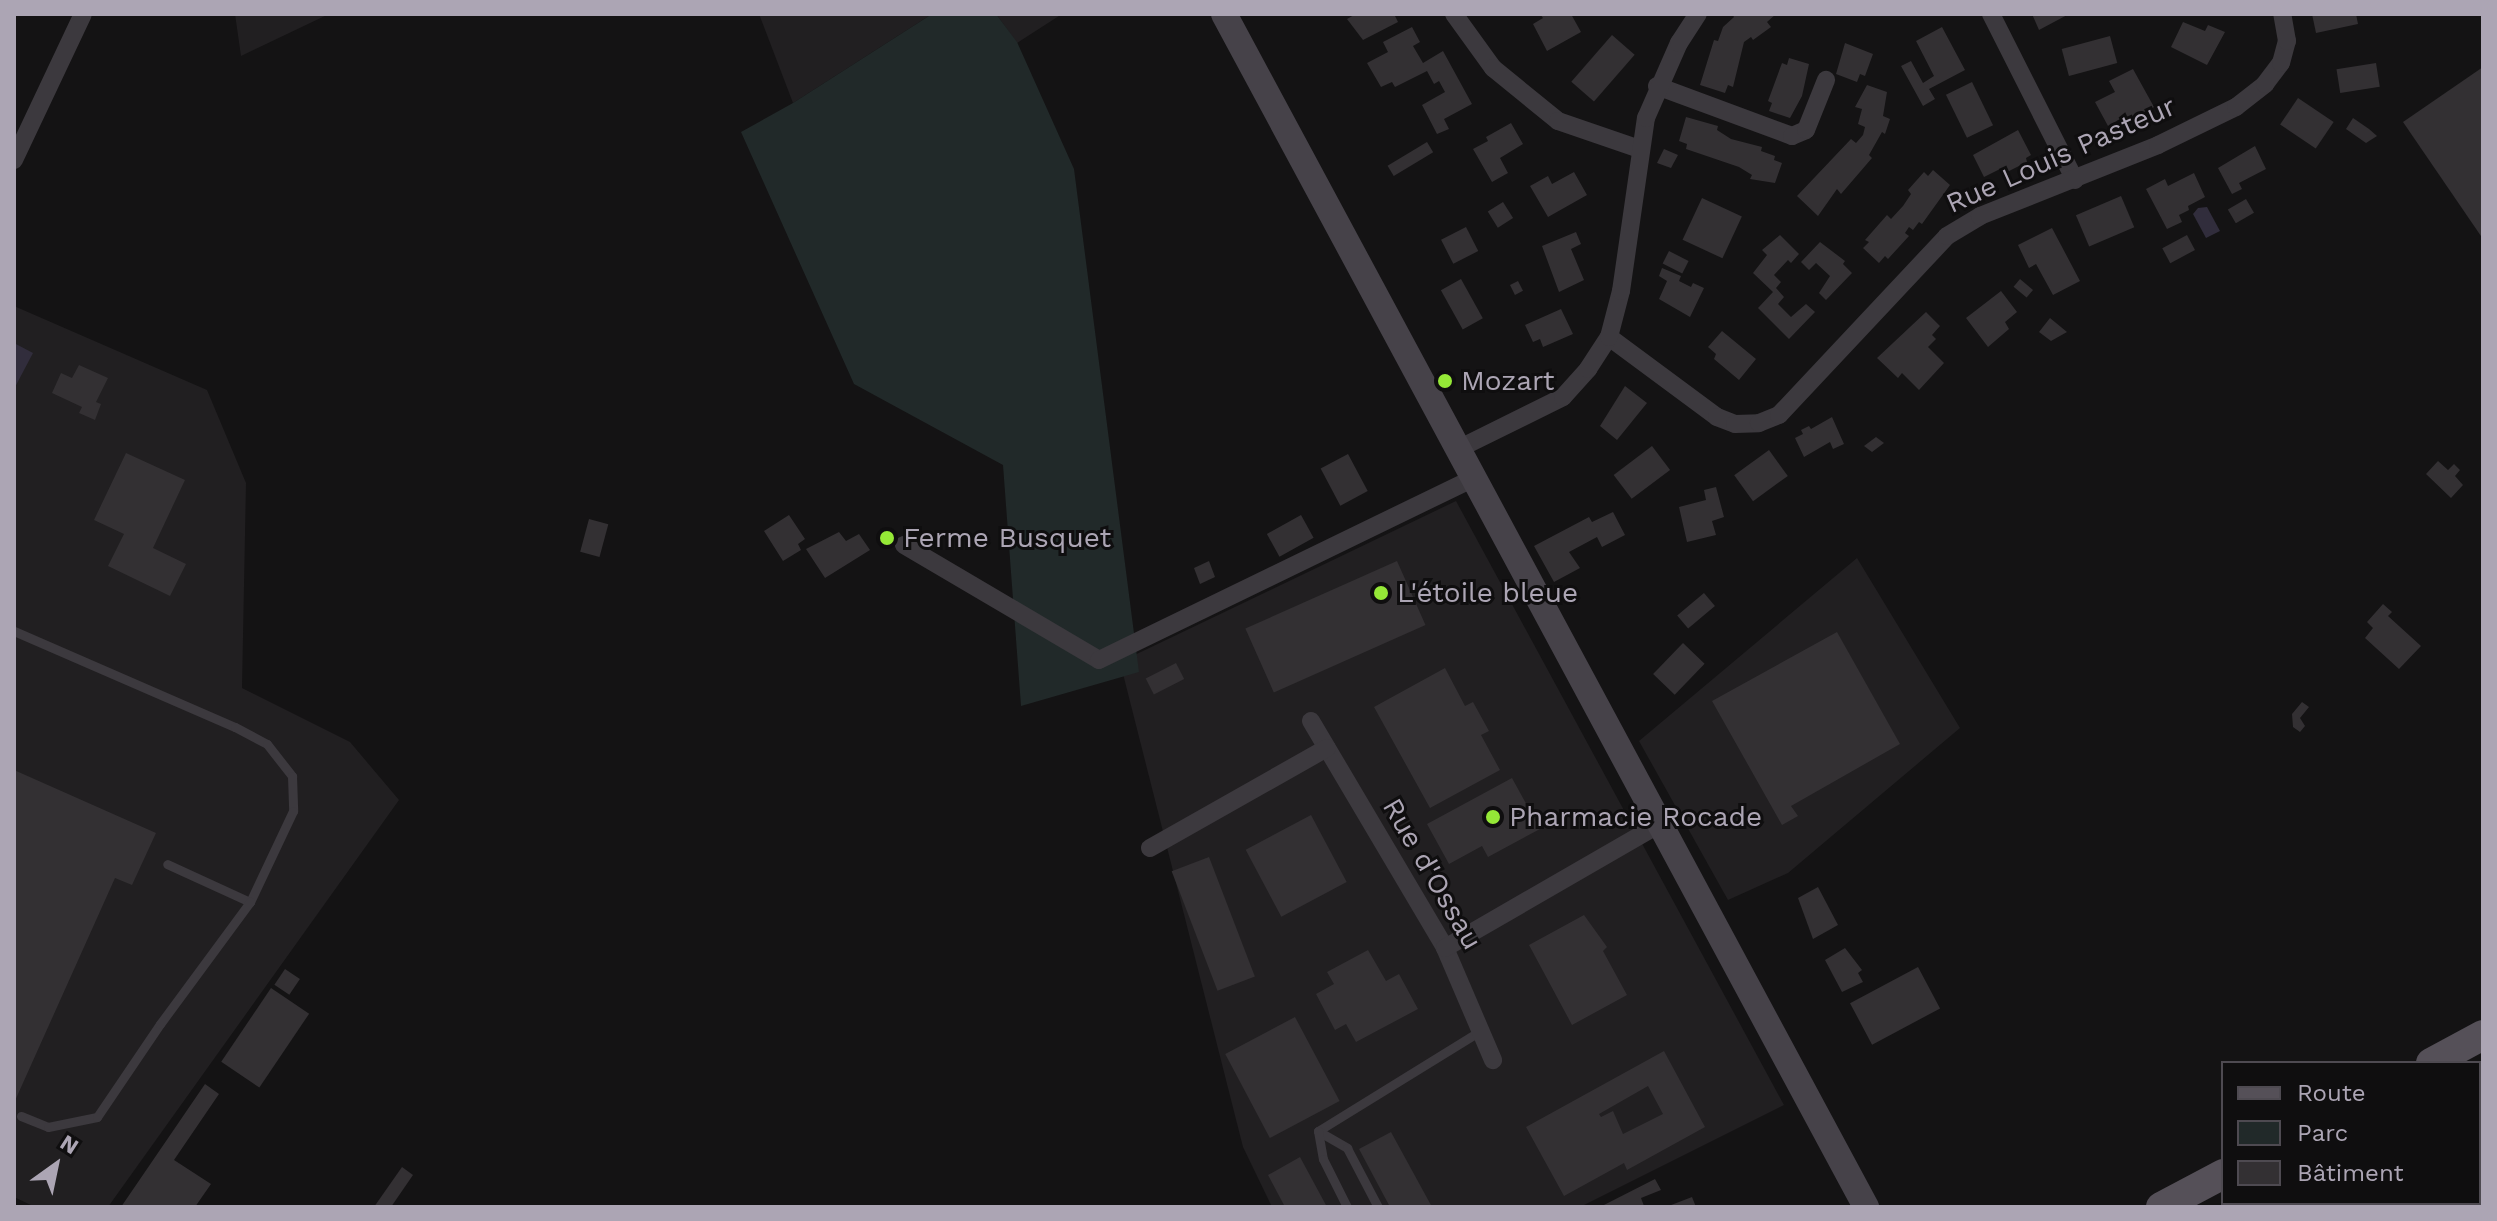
<!DOCTYPE html>
<html>
<head>
<meta charset="utf-8">
<style>
	body { margin:0 }
	#map { position:relative; width:2497px; height:1221px; overflow:hidden; background:#141314; font-family:"Work Sans",sans-serif }
	div>[style] { position:absolute }
	[style*='--x'] { left:calc(var(--x)*1px); top:calc(var(--y)*1px); width:calc(var(--w)*1px); rotate:calc(var(--a)*1deg) }
	.built>* { inset:0; background:#211f21 }
	.green>* { inset:0; background:#212929 }
	.water>* { inset:0; background:#312d3c }
	.building>* { inset:0; background:#333033; transform-origin:0 0 }
	.lane>* { height:9px; margin:-4.5px; padding:0 4.5px; transform-origin:4.5px; border-radius:4.5px; background:#3c393e }
	.street>* { height:18px; margin:-9px; padding:0 9px; transform-origin:9px; border-radius:9px; background:#3c393e }
	.secondary>* { height:26px; margin:-13px; padding:0 13px; transform-origin:13px; border-radius:13px; background:#464249 }
	.primary>* { height:30px; margin:-15px; padding:0 15px; transform-origin:15px; border-radius:15px; background:#555058 }
	.dots>* { width:22px; height:22px; translate:-50% -50%; box-sizing:border-box; border:4px solid #0f0e0f; border-radius:50% }
	span { translate:-50% -50%; white-space:nowrap; text-align:center; line-height:1.15; -webkit-text-stroke:6px #0f0e0f; paint-order:stroke }
	.street-label { font-size:28px; color:#aca5b4 }
	.poi-label { font-size:28px; color:#aca5b4 }
	.left { translate:0 -50%; text-align:left }
	.frame { position:absolute; inset:0; border:16px solid #aca5b4; pointer-events:none }
	.legend { position:absolute; left:2221px; top:1061px; width:260px; height:144px; box-sizing:border-box; background:#0f0e0f; border:2px solid #4e4a51; margin:0; padding:10px 14px; list-style:none; font-size:24px; color:#aca5b4 }
	.legend li { display:flex; align-items:center; gap:16px; height:40px }
	.legend b { width:40px; border:2px solid #4e4a51 }
	.north { position:absolute; left:16px; top:1125px; width:80px; height:80px; -webkit-text-stroke:6px #0f0e0f; paint-order:stroke; rotate:33deg; font-size:22px; font-weight:700; line-height:32px; text-align:center; color:#aca5b4 }
	.north::after { content:''; display:block; margin:auto; width:28px; height:36px; background:#aca5b4; clip-path:polygon(50% 0,100% 100%,50% 72%,0 100%) }
</style>
</head>
<body>
<div id="map">
	<div class="built">
		<div style="clip-path:polygon(235px 14px,329px 14px,241px 56px)"></div>
		<div style="clip-path:polygon(759px 14px,932px 14px,793px 103px)"></div>
		<div style="clip-path:polygon(996px 14px,1062px 14px,1017px 43px)"></div>
		<div style="clip-path:polygon(14px 306px,207px 390px,246px 483px,242px 688px,350px 742px,399px 800px,108px 1207px,35px 1207px,14px 1197px)"></div>
		<div style="clip-path:polygon(1456px 501px,1784px 1105px,1580px 1207px,1272px 1207px,1243px 1147px,1120px 662px)"></div>
		<div style="clip-path:polygon(1857px 558px,1960px 728px,1788px 873px,1728px 900px,1639px 741px)"></div>
	</div>
	<div class="green">
		<div style="clip-path:polygon(932px 14px,996px 14px,1017px 42px,1074px 169px,1139px 672px,1021px 706px,1003px 465px,854px 384px,741px 132px,793px 103px)"></div>
	</div>
	<div class="water">
		<div style="clip-path:polygon(2207px 207px,2220px 231px,2206px 238px,2193px 214px,2198px 208px)"></div>
		<div style="clip-path:polygon(14px 343px,33px 353px,14px 389px)"></div>
	</div>
	<div class="building">
		<div style="clip-path:polygon(1356px 14px,1394px 14px,1398px 22px,1363px 40px,1347px 19px)"></div>
		<div style="clip-path:polygon(1540px 14px,1571px 14px,1581px 32px,1547px 51px,1533px 24px,1543px 18px)"></div>
		<div style="clip-path:polygon(1732px 14px,1776px 14px,1767px 22px,1771px 27px,1753px 40px,1751px 37px,1744px 42px,1733px 87px,1728px 85px,1725px 93px,1700px 85px,1714px 40px,1718px 41px,1723px 27px,1734px 17px)"></div>
		<div style="clip-path:polygon(2032px 14px,2069px 14px,2039px 30px)"></div>
		<div style="clip-path:polygon(2312px 14px,2356px 14px,2358px 24px,2316px 33px)"></div>
		<div style="clip-path:polygon(2183px 22px,2205px 31px,2208px 25px,2225px 32px,2207px 65px,2171px 47px)"></div>
		<div style="clip-path:polygon(1412px 27px,1420px 42px,1413px 46px,1423px 63px,1443px 51px,1472px 104px,1444px 119px,1449px 129px,1437px 134px,1422px 105px,1445px 92px,1439px 81px,1434px 84px,1427px 71px,1395px 87px,1392px 82px,1381px 87px,1367px 63px,1388px 52px,1383px 42px)"></div>
		<div style="clip-path:polygon(1942px 27px,1965px 70px,1929px 89px,1935px 99px,1923px 106px,1901px 66px,1911px 61px,1923px 83px,1934px 76px,1916px 41px)"></div>
		<div style="left:1612px;top:35px;width:30px;height:62px;rotate:41deg"></div>
		<div style="left:2110px;top:36px;width:28px;height:50px;rotate:75deg"></div>
		<div style="clip-path:polygon(1845px 43px,1873px 54px,1865px 76px,1860px 74px,1857px 82px,1836px 74px)"></div>
		<div style="clip-path:polygon(1789px 58px,1809px 64px,1802px 96px,1790px 118px,1769px 111px,1772px 103px,1768px 101px,1782px 63px,1787px 65px)"></div>
		<div style="left:2376px;top:63px;width:24px;height:40px;rotate:81deg"></div>
		<div style="clip-path:polygon(2483px 67px,2483px 239px,2403px 122px)"></div>
		<div style="clip-path:polygon(2133px 69px,2154px 107px,2128px 121px,2125px 116px,2108px 126px,2095px 102px,2115px 92px,2109px 81px)"></div>
		<div style="left:1972px;top:82px;width:48px;height:29px;rotate:64deg"></div>
		<div style="clip-path:polygon(1867px 85px,1887px 92px,1883px 116px,1890px 119px,1885px 134px,1882px 132px,1869px 155px,1872px 158px,1841px 194px,1837px 189px,1818px 216px,1797px 196px,1851px 139px,1856px 143px,1863px 135px,1865px 127px,1858px 124px,1862px 109px,1855px 107px)"></div>
		<div style="left:2298px;top:98px;width:43px;height:32px;rotate:34deg"></div>
		<div style="clip-path:polygon(1686px 117px,1718px 126px,1717px 130px,1731px 139px,1762px 147px,1761px 151px,1775px 156px,1774px 160px,1782px 163px,1775px 183px,1750px 179px,1752px 175px,1739px 167px,1686px 149px,1687px 144px,1679px 141px)"></div>
		<div style="clip-path:polygon(2353px 118px,2369px 129px,2377px 136px,2366px 143px,2346px 129px)"></div>
		<div style="clip-path:polygon(1511px 123px,1523px 144px,1500px 158px,1508px 173px,1492px 182px,1473px 149px,1488px 141px,1486px 137px)"></div>
		<div style="clip-path:polygon(2018px 130px,2031px 155px,2026px 158px,2027px 162px,2003px 174px,2000px 169px,1984px 177px,1973px 155px)"></div>
		<div style="left:1427px;top:142px;width:12px;height:46px;rotate:59deg"></div>
		<div style="clip-path:polygon(2255px 146px,2266px 169px,2239px 183px,2242px 189px,2232px 194px,2218px 168px)"></div>
		<div style="clip-path:polygon(1664px 149px,1678px 155px,1671px 168px,1657px 163px)"></div>
		<div style="clip-path:polygon(1933px 170px,1950px 185px,1922px 224px,1919px 222px,1913px 230px,1909px 227px,1905px 233px,1909px 236px,1888px 259px,1885px 256px,1879px 263px,1863px 248px,1869px 242px,1865px 240px,1887px 215px,1891px 219px,1903px 206px,1911px 194px,1908px 190px,1924px 172px,1928px 176px)"></div>
		<div style="clip-path:polygon(1574px 172px,1587px 195px,1548px 217px,1530px 186px,1548px 176px,1552px 184px)"></div>
		<div style="clip-path:polygon(2194px 173px,2205px 197px,2188px 206px,2189px 210px,2179px 215px,2182px 222px,2167px 229px,2146px 189px,2165px 179px,2168px 186px)"></div>
		<div style="left:2121px;top:196px;width:34px;height:49px;rotate:67deg"></div>
		<div style="left:1702px;top:198px;width:44px;height:46px;rotate:25deg"></div>
		<div style="left:2246px;top:199px;width:16px;height:21px;rotate:60deg"></div>
		<div style="left:1503px;top:202px;width:19px;height:18px;rotate:58deg"></div>
		<div style="left:1466px;top:227px;width:27px;height:28px;rotate:63deg"></div>
		<div style="clip-path:polygon(2052px 228px,2080px 281px,2053px 295px,2036px 264px,2029px 268px,2018px 245px)"></div>
		<div style="clip-path:polygon(1576px 232px,1581px 244px,1571px 249px,1584px 280px,1559px 292px,1542px 246px)"></div>
		<div style="clip-path:polygon(1780px 235px,1799px 254px,1791px 263px,1788px 260px,1774px 275px,1781px 282px,1776px 288px,1784px 297px,1778px 304px,1791px 317px,1806px 304px,1815px 312px,1789px 339px,1758px 308px,1773px 292px,1753px 273px,1767px 255px,1762px 250px)"></div>
		<div style="left:2187px;top:235px;width:17px;height:28px;rotate:62deg"></div>
		<div style="clip-path:polygon(1820px 242px,1845px 261px,1843px 264px,1852px 273px,1826px 300px,1819px 293px,1830px 276px,1816px 263px,1809px 270px,1801px 262px)"></div>
		<div style="left:1669px;top:251px;width:22px;height:14px;rotate:27deg"></div>
		<div style="clip-path:polygon(1662px 268px,1681px 276px,1679px 281px,1691px 287px,1693px 283px,1704px 288px,1690px 317px,1659px 299px,1667px 281px,1659px 276px)"></div>
		<div style="left:1461px;top:279px;width:45px;height:23px;rotate:61deg"></div>
		<div style="left:2020px;top:279px;width:17px;height:10px;rotate:40deg"></div>
		<div style="left:1518px;top:281px;width:11px;height:9px;rotate:63deg"></div>
		<div style="clip-path:polygon(2001px 291px,2017px 312px,2005px 322px,2009px 329px,1988px 347px,1966px 318px)"></div>
		<div style="clip-path:polygon(1561px 309px,1573px 334px,1543px 347px,1540px 339px,1533px 342px,1525px 325px)"></div>
		<div style="clip-path:polygon(1926px 312px,1940px 326px,1932px 335px,1936px 339px,1928px 347px,1944px 363px,1919px 390px,1902px 373px,1898px 378px,1877px 358px)"></div>
		<div style="clip-path:polygon(2050px 318px,2067px 332px,2051px 341px,2039px 332px)"></div>
		<div style="clip-path:polygon(1722px 331px,1756px 359px,1739px 380px,1714px 359px,1716px 354px,1708px 347px)"></div>
		<div style="clip-path:polygon(79px 365px,108px 378px,96px 402px,101px 404px,95px 420px,79px 413px,82px 407px,52px 393px,61px 373px,72px 378px)"></div>
		<div style="clip-path:polygon(1625px 386px,1647px 403px,1617px 440px,1600px 426px)"></div>
		<div style="clip-path:polygon(1832px 417px,1844px 444px,1833px 449px,1830px 442px,1804px 457px,1795px 438px,1803px 434px,1801px 430px,1809px 426px,1811px 429px)"></div>
		<div style="clip-path:polygon(1876px 437px,1884px 443px,1872px 452px,1864px 446px)"></div>
		<div style="left:1652px;top:446px;width:30px;height:48px;rotate:53deg"></div>
		<div style="left:1769px;top:450px;width:32px;height:43px;rotate:54deg"></div>
		<div style="clip-path:polygon(126px 453px,185px 480px,153px 548px,186px 564px,170px 596px,108px 566px,124px 534px,94px 520px)"></div>
		<div style="left:1348px;top:454px;width:42px;height:31px;rotate:62deg"></div>
		<div style="clip-path:polygon(2438px 461px,2448px 470px,2454px 464px,2460px 470px,2455px 476px,2463px 485px,2451px 498px,2426px 474px)"></div>
		<div style="clip-path:polygon(1716px 487px,1724px 517px,1712px 521px,1716px 535px,1687px 542px,1679px 507px,1706px 500px,1704px 490px)"></div>
		<div style="clip-path:polygon(1613px 512px,1625px 535px,1602px 547px,1597px 537px,1569px 552px,1580px 568px,1554px 582px,1534px 546px,1589px 517px,1592px 522px)"></div>
		<div style="clip-path:polygon(789px 515px,805px 539px,798px 544px,801px 550px,783px 561px,764px 531px)"></div>
		<div style="left:1301px;top:515px;width:26px;height:39px;rotate:61deg"></div>
		<div style="left:589px;top:519px;width:20px;height:34px;rotate:15deg"></div>
		<div style="clip-path:polygon(839px 532px,846px 541px,859px 534px,870px 550px,825px 578px,806px 549px)"></div>
		<div style="clip-path:polygon(1209px 561px,1215px 577px,1200px 584px,1194px 568px)"></div>
		<div style="left:1397px;top:561px;width:70px;height:166px;rotate:66deg"></div>
		<div style="left:1704px;top:593px;width:17px;height:35px;rotate:50deg"></div>
		<div style="clip-path:polygon(2383px 604px,2392px 612px,2388px 616px,2421px 646px,2399px 669px,2365px 638px,2373px 628px,2367px 622px)"></div>
		<div style="clip-path:polygon(1837px 632px,1900px 744px,1791px 806px,1798px 816px,1782px 825px,1712px 701px)"></div>
		<div style="left:1683px;top:643px;width:30px;height:43px;rotate:44deg"></div>
		<div style="left:1176px;top:663px;width:18px;height:34px;rotate:63deg"></div>
		<div style="clip-path:polygon(1445px 668px,1465px 706px,1473px 702px,1489px 731px,1481px 735px,1500px 770px,1430px 808px,1374px 707px)"></div>
		<div style="clip-path:polygon(2302px 702px,2309px 707px,2300px 718px,2305px 726px,2300px 732px,2293px 727px,2292px 714px)"></div>
		<div style="clip-path:polygon(14px 770px,156px 833px,132px 885px,115px 878px,14px 1103px)"></div>
		<div style="clip-path:polygon(1512px 778px,1540px 829px,1488px 857px,1482px 846px,1449px 864px,1427px 824px)"></div>
		<div style="left:1311px;top:815px;width:76px;height:74px;rotate:62deg"></div>
		<div style="left:1209px;top:857px;width:128px;height:40px;rotate:69deg"></div>
		<div style="clip-path:polygon(1818px 887px,1838px 925px,1813px 939px,1798px 898px)"></div>
		<div style="clip-path:polygon(1584px 915px,1607px 947px,1603px 951px,1627px 995px,1572px 1025px,1529px 945px)"></div>
		<div style="clip-path:polygon(1845px 948px,1862px 970px,1858px 973px,1863px 982px,1842px 992px,1825px 960px)"></div>
		<div style="clip-path:polygon(1368px 950px,1386px 981px,1399px 974px,1418px 1009px,1356px 1042px,1346px 1024px,1335px 1030px,1316px 994px,1334px 984px,1327px 972px)"></div>
		<div style="left:1918px;top:967px;width:47px;height:77px;rotate:62deg"></div>
		<div style="left:285px;top:969px;width:18px;height:19px;rotate:34deg"></div>
		<div style="left:271px;top:988px;width:46px;height:89px;rotate:34deg"></div>
		<div style="left:1295px;top:1017px;width:95px;height:79px;rotate:62deg"></div>
		<div style="clip-path:polygon(evenodd,1664px 1051px,1705px 1127px,1627px 1170px,1624px 1163px,1564px 1196px,1526px 1127px,1664px 1051px,1648px 1086px,1663px 1114px,1623px 1134px,1613px 1111px,1601px 1117px,1599px 1114px,1648px 1086px)"></div>
		<div style="clip-path:polygon(205px 1084px,219px 1094px,174px 1160px,211px 1184px,195px 1207px,121px 1207px)"></div>
		<div style="clip-path:polygon(1391px 1132px,1432px 1207px,1390px 1207px,1359px 1149px)"></div>
		<div style="clip-path:polygon(1300px 1157px,1327px 1207px,1285px 1207px,1268px 1175px)"></div>
		<div style="clip-path:polygon(402px 1167px,413px 1175px,391px 1207px,374px 1207px)"></div>
		<div style="clip-path:polygon(1655px 1179px,1661px 1190px,1641px 1198px,1644px 1206px,1600px 1207px)"></div>
		<div style="clip-path:polygon(1692px 1197px,1696px 1207px,1666px 1207px)"></div>
	</div>
	<div class="lane">
		<div style="--x:14;--y:631;--w:241;--a:23.5"></div>
		<div style="--x:235;--y:727;--w:36;--a:28"></div>
		<div style="--x:267;--y:744;--w:41;--a:52"></div>
		<div style="--x:292;--y:776;--w:35;--a:88"></div>
		<div style="--x:293;--y:811;--w:101;--a:115.3"></div>
		<div style="--x:250;--y:902;--w:91;--a:-155.4"></div>
		<div style="--x:21;--y:1116;--w:29;--a:22"></div>
		<div style="--x:48;--y:1127;--w:50;--a:-11.5"></div>
		<div style="--x:97;--y:1117;--w:112;--a:-55.9"></div>
		<div style="--x:160;--y:1024;--w:152;--a:-53.6"></div>
		<div style="--x:1318;--y:1131;--w:194;--a:-31.7"></div>
		<div style="--x:1318;--y:1131;--w:34;--a:30"></div>
		<div style="--x:1347;--y:1148;--w:67;--a:62.3"></div>
		<div style="--x:1318;--y:1131;--w:28;--a:80"></div>
		<div style="--x:1323;--y:1159;--w:54;--a:63.4"></div>
	</div>
	<div class="street">
		<div style="--x:1454;--y:14;--w:67;--a:54.2"></div>
		<div style="--x:1493;--y:68;--w:84;--a:39.2"></div>
		<div style="--x:1558;--y:121;--w:87;--a:18.9"></div>
		<div style="--x:1991;--y:14;--w:186;--a:63.2"></div>
		<div style="--x:1657;--y:86;--w:144;--a:20.3"></div>
		<div style="--x:1792;--y:136;--w:15;--a:-23"></div>
		<div style="--x:1806;--y:130;--w:54;--a:-68.2"></div>
		<div style="--x:14;--y:160;--w:161;--a:-64.7"></div>
		<div style="--x:1609;--y:337;--w:134;--a:36.5"></div>
		<div style="--x:1717;--y:417;--w:19;--a:21"></div>
		<div style="--x:1735;--y:424;--w:24;--a:-2"></div>
		<div style="--x:1759;--y:423;--w:22;--a:-22"></div>
		<div style="--x:1779;--y:415;--w:245;--a:-46.8"></div>
		<div style="--x:1947;--y:236;--w:39;--a:-31"></div>
		<div style="--x:1980;--y:216;--w:192;--a:-21.7"></div>
		<div style="--x:2158;--y:145;--w:87;--a:-26"></div>
		<div style="--x:2236;--y:107;--w:37;--a:-38"></div>
		<div style="--x:2265;--y:84;--w:26;--a:-53"></div>
		<div style="--x:2281;--y:63;--w:23;--a:-75"></div>
		<div style="--x:2287;--y:41;--w:27;--a:-100"></div>
		<div style="--x:1458;--y:449;--w:117;--a:-26.3"></div>
		<div style="--x:1563;--y:397;--w:38;--a:-48"></div>
		<div style="--x:1588;--y:369;--w:38;--a:-57"></div>
		<div style="--x:1609;--y:337;--w:48;--a:-75.4"></div>
		<div style="--x:1621;--y:291;--w:175;--a:-81.8"></div>
		<div style="--x:1646;--y:118;--w:82;--a:-66.3"></div>
		<div style="--x:1679;--y:43;--w:35;--a:-57"></div>
		<div style="--x:904;--y:545;--w:226;--a:30.5"></div>
		<div style="--x:1099;--y:660;--w:416;--a:-25.9"></div>
		<div style="--x:1311;--y:721;--w:264;--a:59.4"></div>
		<div style="--x:1445;--y:948;--w:122;--a:66.8"></div>
		<div style="--x:1150;--y:848;--w:203;--a:-29.5"></div>
		<div style="--x:1445;--y:948;--w:248;--a:-30"></div>
	</div>
	<div class="secondary">
		<div style="--x:1224;--y:14;--w:1355;--a:61.71"></div>
	</div>
	<div class="primary">
		<div style="--x:2431;--y:1063;--w:59;--a:-28.3"></div>
		<div style="--x:2161;--y:1207;--w:70;--a:-28"></div>
	</div>
	<div class="dots">
		<div style="left:1445px;top:381px;background:#95e837"></div>
		<div style="left:887px;top:538px;background:#95e837"></div>
		<div style="left:1381px;top:593px;background:#95e837"></div>
		<div style="left:1493px;top:817px;background:#95e837"></div>
	</div>
	<div class="street-label">
		<span style="left:2061px;top:155px;rotate:-24deg">Rue Louis Pasteur</span>
		<span style="left:1432px;top:874px;rotate:60deg">Rue d'Ossau</span>
	</div>
	<div class="poi-label">
		<span class="left" style="left:1461px;top:381px">Mozart</span>
		<span class="left" style="left:903px;top:538px">Ferme Busquet</span>
		<span class="left" style="left:1397px;top:593px">L'étoile bleue</span>
		<span class="left" style="left:1509px;top:817px">Pharmacie Rocade</span>
	</div>
	<div class="frame"></div>
	<ul class="legend">
	<li><b style="height:10px;background:#555058"></b>Route</li>
	<li><b style="height:22px;background:#212929"></b>Parc</li>
	<li><b style="height:22px;background:#333033"></b>Bâtiment</li>
	</ul>
	<div class="north">N</div>
</div>
</body>
</html>
